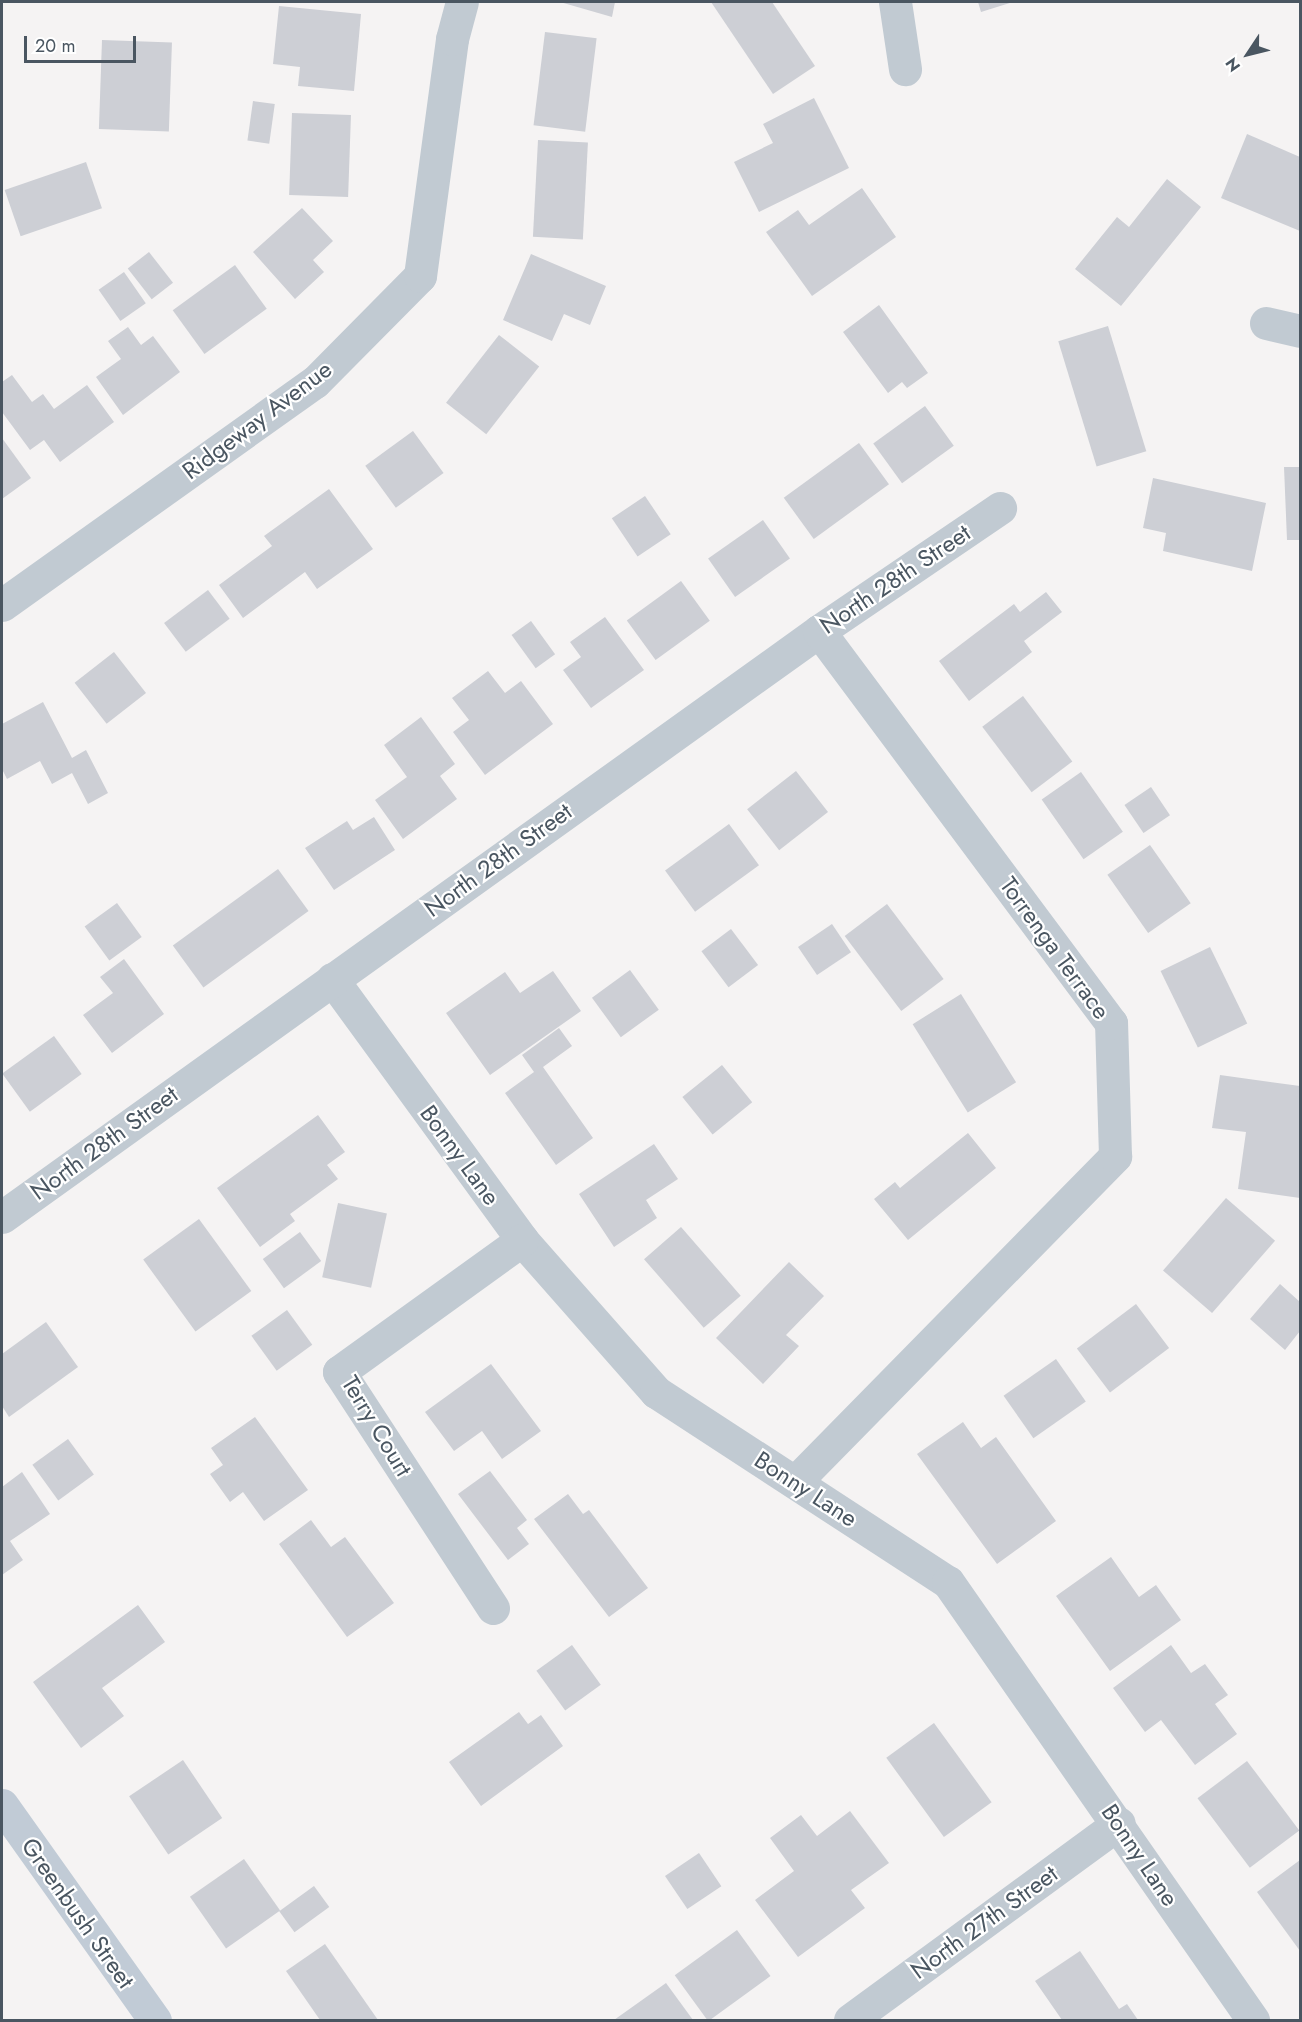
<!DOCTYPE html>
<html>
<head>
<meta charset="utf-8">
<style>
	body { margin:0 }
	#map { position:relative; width:1302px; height:2022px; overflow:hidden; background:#f5f3f3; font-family:Jost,sans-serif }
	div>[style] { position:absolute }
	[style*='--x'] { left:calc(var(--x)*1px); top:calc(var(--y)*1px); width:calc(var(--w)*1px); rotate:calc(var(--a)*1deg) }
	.building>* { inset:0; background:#cdcfd5; transform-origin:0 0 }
	.street>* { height:33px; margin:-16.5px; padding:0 16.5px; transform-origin:16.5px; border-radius:16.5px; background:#c1cad2 }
	.secondary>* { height:33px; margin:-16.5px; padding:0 16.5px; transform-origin:16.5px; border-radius:16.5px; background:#c1cbd6 }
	span { translate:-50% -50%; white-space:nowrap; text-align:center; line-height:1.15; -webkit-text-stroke:4.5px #fff; paint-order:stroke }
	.street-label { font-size:24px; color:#4a5661 }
	.frame { position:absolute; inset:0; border:3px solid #4a5661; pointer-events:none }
	.north { position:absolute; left:1218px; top:24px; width:60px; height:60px; -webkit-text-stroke:4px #fff; paint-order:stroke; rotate:235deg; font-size:16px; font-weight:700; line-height:24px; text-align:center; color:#4a5661 }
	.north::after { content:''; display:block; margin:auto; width:21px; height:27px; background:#4a5661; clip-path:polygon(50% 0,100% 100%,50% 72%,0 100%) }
	.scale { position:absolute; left:24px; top:36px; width:112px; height:27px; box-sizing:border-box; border:3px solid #4a5661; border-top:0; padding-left:8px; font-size:18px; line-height:21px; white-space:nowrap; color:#4a5661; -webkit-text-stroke:4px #fff; paint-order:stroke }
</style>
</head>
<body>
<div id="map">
	<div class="building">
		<div style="clip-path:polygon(560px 2px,615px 2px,612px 17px)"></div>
		<div style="clip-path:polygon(711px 2px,772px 2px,815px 66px,773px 94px)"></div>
		<div style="clip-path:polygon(978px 2px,1013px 2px,981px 12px)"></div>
		<div style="clip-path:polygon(279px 6px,361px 14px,354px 91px,298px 86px,300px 67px,273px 64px)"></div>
		<div style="left:545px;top:32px;width:52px;height:94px;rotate:7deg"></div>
		<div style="left:102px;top:40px;width:70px;height:89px;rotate:2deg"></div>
		<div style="clip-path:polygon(814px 98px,849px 168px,759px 212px,734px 162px,773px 143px,763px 124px)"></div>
		<div style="left:253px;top:101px;width:22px;height:40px;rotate:8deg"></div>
		<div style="left:292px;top:113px;width:59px;height:82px;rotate:2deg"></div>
		<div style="clip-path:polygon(1247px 134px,1300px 157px,1300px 231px,1221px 198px)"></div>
		<div style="left:538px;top:140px;width:50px;height:97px;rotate:3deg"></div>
		<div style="left:86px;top:162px;width:49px;height:86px;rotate:71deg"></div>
		<div style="clip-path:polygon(1167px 179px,1201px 207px,1121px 306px,1075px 269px,1117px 217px,1129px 227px)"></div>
		<div style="clip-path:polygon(862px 188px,896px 237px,812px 296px,766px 232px,798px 210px,809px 225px)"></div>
		<div style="clip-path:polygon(302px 208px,333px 241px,313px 260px,324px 272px,295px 299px,253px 252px)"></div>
		<div style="left:149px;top:252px;width:39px;height:27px;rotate:52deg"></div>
		<div style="clip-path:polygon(531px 254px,606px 286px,590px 325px,564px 314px,552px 341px,503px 320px)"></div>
		<div style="left:235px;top:265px;width:54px;height:77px;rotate:54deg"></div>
		<div style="left:124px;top:272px;width:38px;height:31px;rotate:55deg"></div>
		<div style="clip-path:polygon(879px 305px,928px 373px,907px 388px,902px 382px,888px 393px,843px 332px)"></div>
		<div style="left:1108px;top:326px;width:131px;height:52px;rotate:73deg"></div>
		<div style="clip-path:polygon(128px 327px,141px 345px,153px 336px,180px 372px,123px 415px,96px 377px,121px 359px,108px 341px)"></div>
		<div style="left:499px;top:335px;width:51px;height:86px;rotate:38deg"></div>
		<div style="clip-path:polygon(12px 375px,32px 402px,43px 394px,54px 409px,87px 385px,114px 422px,60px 462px,44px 440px,30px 450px,2px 412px,2px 382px)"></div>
		<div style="left:925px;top:406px;width:49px;height:64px;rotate:54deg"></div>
		<div style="left:413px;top:431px;width:52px;height:59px;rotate:54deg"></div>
		<div style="clip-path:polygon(2px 438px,31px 478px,2px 499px)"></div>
		<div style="left:859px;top:443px;width:51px;height:93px;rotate:54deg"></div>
		<div style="clip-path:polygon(1284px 467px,1300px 467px,1300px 540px,1287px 540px)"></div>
		<div style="clip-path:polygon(1153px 478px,1266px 503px,1252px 571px,1163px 551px,1166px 533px,1143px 528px)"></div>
		<div style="clip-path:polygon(329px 489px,373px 549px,317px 589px,305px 572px,243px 618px,219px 585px,272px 546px,264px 536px)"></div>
		<div style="left:645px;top:496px;width:46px;height:40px;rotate:56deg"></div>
		<div style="left:763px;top:520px;width:47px;height:67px;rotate:55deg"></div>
		<div style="left:681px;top:581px;width:49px;height:67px;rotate:54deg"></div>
		<div style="left:208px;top:590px;width:36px;height:55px;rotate:53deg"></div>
		<div style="clip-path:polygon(1046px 592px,1062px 612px,1024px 641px,1032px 652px,969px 701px,939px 661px,1014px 604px,1020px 612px)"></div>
		<div style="clip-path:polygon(605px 617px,644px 670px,591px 708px,563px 670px,581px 657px,570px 642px)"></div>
		<div style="left:531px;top:621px;width:41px;height:24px;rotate:54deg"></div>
		<div style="left:114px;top:652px;width:52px;height:50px;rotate:52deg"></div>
		<div style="clip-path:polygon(488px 671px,505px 693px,521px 681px,553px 724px,485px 775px,453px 732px,469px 720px,452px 698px)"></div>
		<div style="left:1023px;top:696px;width:82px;height:51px;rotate:53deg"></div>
		<div style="clip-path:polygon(43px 702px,72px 758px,86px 750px,108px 793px,88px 804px,72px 773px,52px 784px,40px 761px,7px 779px,2px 769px,2px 724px)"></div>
		<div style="clip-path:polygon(421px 717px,455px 764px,440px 776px,457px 799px,403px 839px,375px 800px,407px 777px,384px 745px)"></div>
		<div style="left:796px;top:771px;width:52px;height:62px;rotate:52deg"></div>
		<div style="left:1081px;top:772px;width:73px;height:48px;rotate:55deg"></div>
		<div style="left:1151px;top:787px;width:34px;height:32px;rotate:56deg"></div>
		<div style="clip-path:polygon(374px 817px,395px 850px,334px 890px,305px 848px,347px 821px,353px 830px)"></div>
		<div style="left:729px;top:824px;width:51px;height:79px;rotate:54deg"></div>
		<div style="left:1150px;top:845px;width:71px;height:52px;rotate:55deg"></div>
		<div style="left:278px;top:869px;width:52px;height:130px;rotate:54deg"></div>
		<div style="left:117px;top:903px;width:42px;height:40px;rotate:54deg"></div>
		<div style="left:887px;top:904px;width:94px;height:53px;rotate:53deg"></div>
		<div style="left:832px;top:924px;width:34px;height:41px;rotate:56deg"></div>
		<div style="left:731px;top:929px;width:45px;height:37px;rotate:53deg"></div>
		<div style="left:1210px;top:947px;width:85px;height:55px;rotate:64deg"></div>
		<div style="clip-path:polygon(124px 959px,164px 1014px,112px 1053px,83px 1015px,113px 993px,100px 977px)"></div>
		<div style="left:630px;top:970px;width:49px;height:47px;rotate:54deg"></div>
		<div style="clip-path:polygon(553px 971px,581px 1011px,490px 1075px,446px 1013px,505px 972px,520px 993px)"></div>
		<div style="left:961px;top:994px;width:104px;height:57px;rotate:58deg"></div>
		<div style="clip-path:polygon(559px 1028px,572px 1046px,543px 1067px,593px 1138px,556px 1165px,505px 1093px,534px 1072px,522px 1055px)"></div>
		<div style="left:54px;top:1036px;width:47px;height:64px;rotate:54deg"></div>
		<div style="left:722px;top:1065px;width:48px;height:51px;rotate:51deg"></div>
		<div style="clip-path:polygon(1220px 1075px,1300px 1086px,1300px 1198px,1238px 1189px,1246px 1132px,1212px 1128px)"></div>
		<div style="clip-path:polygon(318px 1115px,345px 1152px,327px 1165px,338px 1179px,290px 1214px,295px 1221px,260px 1247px,217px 1188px)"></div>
		<div style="clip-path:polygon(968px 1133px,996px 1168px,908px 1240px,874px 1199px,895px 1182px,900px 1188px)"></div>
		<div style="clip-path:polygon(654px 1144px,678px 1179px,646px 1200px,657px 1218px,614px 1247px,579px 1194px)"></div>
		<div style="left:1226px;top:1198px;width:65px;height:96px;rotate:41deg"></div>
		<div style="left:338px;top:1203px;width:50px;height:76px;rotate:12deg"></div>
		<div style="left:199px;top:1219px;width:89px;height:69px;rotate:54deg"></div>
		<div style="left:681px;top:1227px;width:91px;height:49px;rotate:49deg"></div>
		<div style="left:300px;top:1232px;width:36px;height:46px;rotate:54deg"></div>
		<div style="clip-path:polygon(789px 1262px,824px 1296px,786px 1335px,799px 1346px,763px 1384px,716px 1338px)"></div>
		<div style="clip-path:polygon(1280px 1284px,1300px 1302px,1300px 1331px,1285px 1350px,1250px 1319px)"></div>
		<div style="left:1136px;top:1304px;width:55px;height:74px;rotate:53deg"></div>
		<div style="left:287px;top:1310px;width:43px;height:44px;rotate:54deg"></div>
		<div style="clip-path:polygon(46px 1322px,78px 1367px,9px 1417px,2px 1406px,2px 1354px)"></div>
		<div style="left:1056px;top:1359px;width:52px;height:64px;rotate:55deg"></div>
		<div style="clip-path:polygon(491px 1364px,541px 1431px,502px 1459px,482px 1431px,454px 1451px,425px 1412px)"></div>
		<div style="clip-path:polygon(255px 1417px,308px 1490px,264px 1521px,243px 1492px,230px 1502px,210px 1474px,223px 1465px,211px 1448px)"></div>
		<div style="clip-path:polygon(963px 1422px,981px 1448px,996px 1437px,1056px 1521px,997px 1564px,917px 1454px)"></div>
		<div style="left:68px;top:1439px;width:44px;height:44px;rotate:54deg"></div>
		<div style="clip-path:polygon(490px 1471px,527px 1520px,517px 1528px,529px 1544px,508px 1560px,458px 1494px)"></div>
		<div style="clip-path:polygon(22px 1472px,50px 1514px,10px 1541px,23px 1560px,2px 1575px,2px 1487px)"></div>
		<div style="clip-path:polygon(568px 1494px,583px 1514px,589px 1510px,648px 1588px,609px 1617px,534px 1519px)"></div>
		<div style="clip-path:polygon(311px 1520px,331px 1547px,345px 1537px,394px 1603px,347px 1637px,279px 1544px)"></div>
		<div style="clip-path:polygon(1111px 1557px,1139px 1597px,1156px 1585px,1181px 1620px,1110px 1671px,1056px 1596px)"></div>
		<div style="clip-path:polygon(138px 1605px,165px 1642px,102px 1688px,124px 1716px,81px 1748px,33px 1682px)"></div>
		<div style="left:572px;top:1645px;width:49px;height:44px;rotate:54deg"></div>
		<div style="clip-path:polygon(1171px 1645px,1191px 1673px,1205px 1664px,1228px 1695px,1215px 1704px,1237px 1734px,1195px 1765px,1161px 1720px,1145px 1732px,1113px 1688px)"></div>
		<div style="clip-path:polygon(519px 1712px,528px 1724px,541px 1715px,563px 1746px,481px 1806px,449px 1762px)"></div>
		<div style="left:934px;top:1723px;width:98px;height:59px;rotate:54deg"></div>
		<div style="left:183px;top:1760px;width:70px;height:65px;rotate:56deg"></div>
		<div style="left:1247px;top:1761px;width:87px;height:62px;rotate:53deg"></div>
		<div style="clip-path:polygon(850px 1811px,889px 1863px,851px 1890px,865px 1908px,798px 1957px,755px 1900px,794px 1871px,770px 1838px,801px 1815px,817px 1836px)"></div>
		<div style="left:699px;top:1853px;width:40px;height:41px;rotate:56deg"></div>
		<div style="left:244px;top:1859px;width:63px;height:66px;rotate:55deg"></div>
		<div style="clip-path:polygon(1300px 1860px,1300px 1951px,1257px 1892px)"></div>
		<div style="left:314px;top:1886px;width:26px;height:43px;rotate:54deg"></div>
		<div style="left:737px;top:1930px;width:57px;height:77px;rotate:54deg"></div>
		<div style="clip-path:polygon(325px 1944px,378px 2020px,320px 2020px,286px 1971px)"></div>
		<div style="clip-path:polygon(1080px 1951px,1119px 2009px,1127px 2004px,1138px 2020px,1062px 2020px,1035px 1981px)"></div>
		<div style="clip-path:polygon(666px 1983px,693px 2020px,614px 2020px)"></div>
	</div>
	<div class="street">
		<div style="--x:895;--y:2;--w:68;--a:81.5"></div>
		<div style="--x:1266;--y:323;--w:35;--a:13"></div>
		<div style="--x:2;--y:605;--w:384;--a:-35.5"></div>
		<div style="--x:315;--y:382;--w:149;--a:-45.3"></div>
		<div style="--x:420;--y:276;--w:239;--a:-82.3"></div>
		<div style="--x:452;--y:39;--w:38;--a:-75"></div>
		<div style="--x:332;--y:979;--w:323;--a:53.9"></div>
		<div style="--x:522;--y:1240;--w:203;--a:48.6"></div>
		<div style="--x:656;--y:1392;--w:348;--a:33.1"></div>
		<div style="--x:948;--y:1582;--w:534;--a:55.15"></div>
		<div style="--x:2;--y:1217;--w:1005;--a:-35.65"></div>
		<div style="--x:819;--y:631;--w:219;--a:-34.2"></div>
		<div style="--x:795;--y:1482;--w:457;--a:-45.5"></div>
		<div style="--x:1115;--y:1156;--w:133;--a:-91.7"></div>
		<div style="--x:1111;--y:1023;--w:489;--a:-126.7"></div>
		<div style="--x:493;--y:1608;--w:282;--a:-123.1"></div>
		<div style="--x:339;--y:1372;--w:226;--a:-35.8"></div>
		<div style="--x:850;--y:2020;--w:333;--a:-36.2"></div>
	</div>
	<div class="secondary">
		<div style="--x:2;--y:1805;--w:264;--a:54.6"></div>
	</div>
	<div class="street-label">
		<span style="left:257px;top:420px;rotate:-37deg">Ridgeway Avenue</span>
		<span style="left:895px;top:579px;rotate:-34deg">North 28th Street</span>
		<span style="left:498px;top:860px;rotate:-36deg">North 28th Street</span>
		<span style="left:1055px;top:948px;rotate:54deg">Torrenga Terrace</span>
		<span style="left:104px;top:1143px;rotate:-36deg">North 28th Street</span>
		<span style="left:460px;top:1155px;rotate:54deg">Bonny Lane</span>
		<span style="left:377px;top:1426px;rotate:59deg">Terry Court</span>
		<span style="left:806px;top:1489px;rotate:33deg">Bonny Lane</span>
		<span style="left:1140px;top:1855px;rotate:56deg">Bonny Lane</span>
		<span style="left:78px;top:1913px;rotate:55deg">Greenbush Street</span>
		<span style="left:984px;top:1922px;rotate:-36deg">North 27th Street</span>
	</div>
	<div class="frame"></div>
	<div class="north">N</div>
	<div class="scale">20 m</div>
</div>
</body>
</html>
